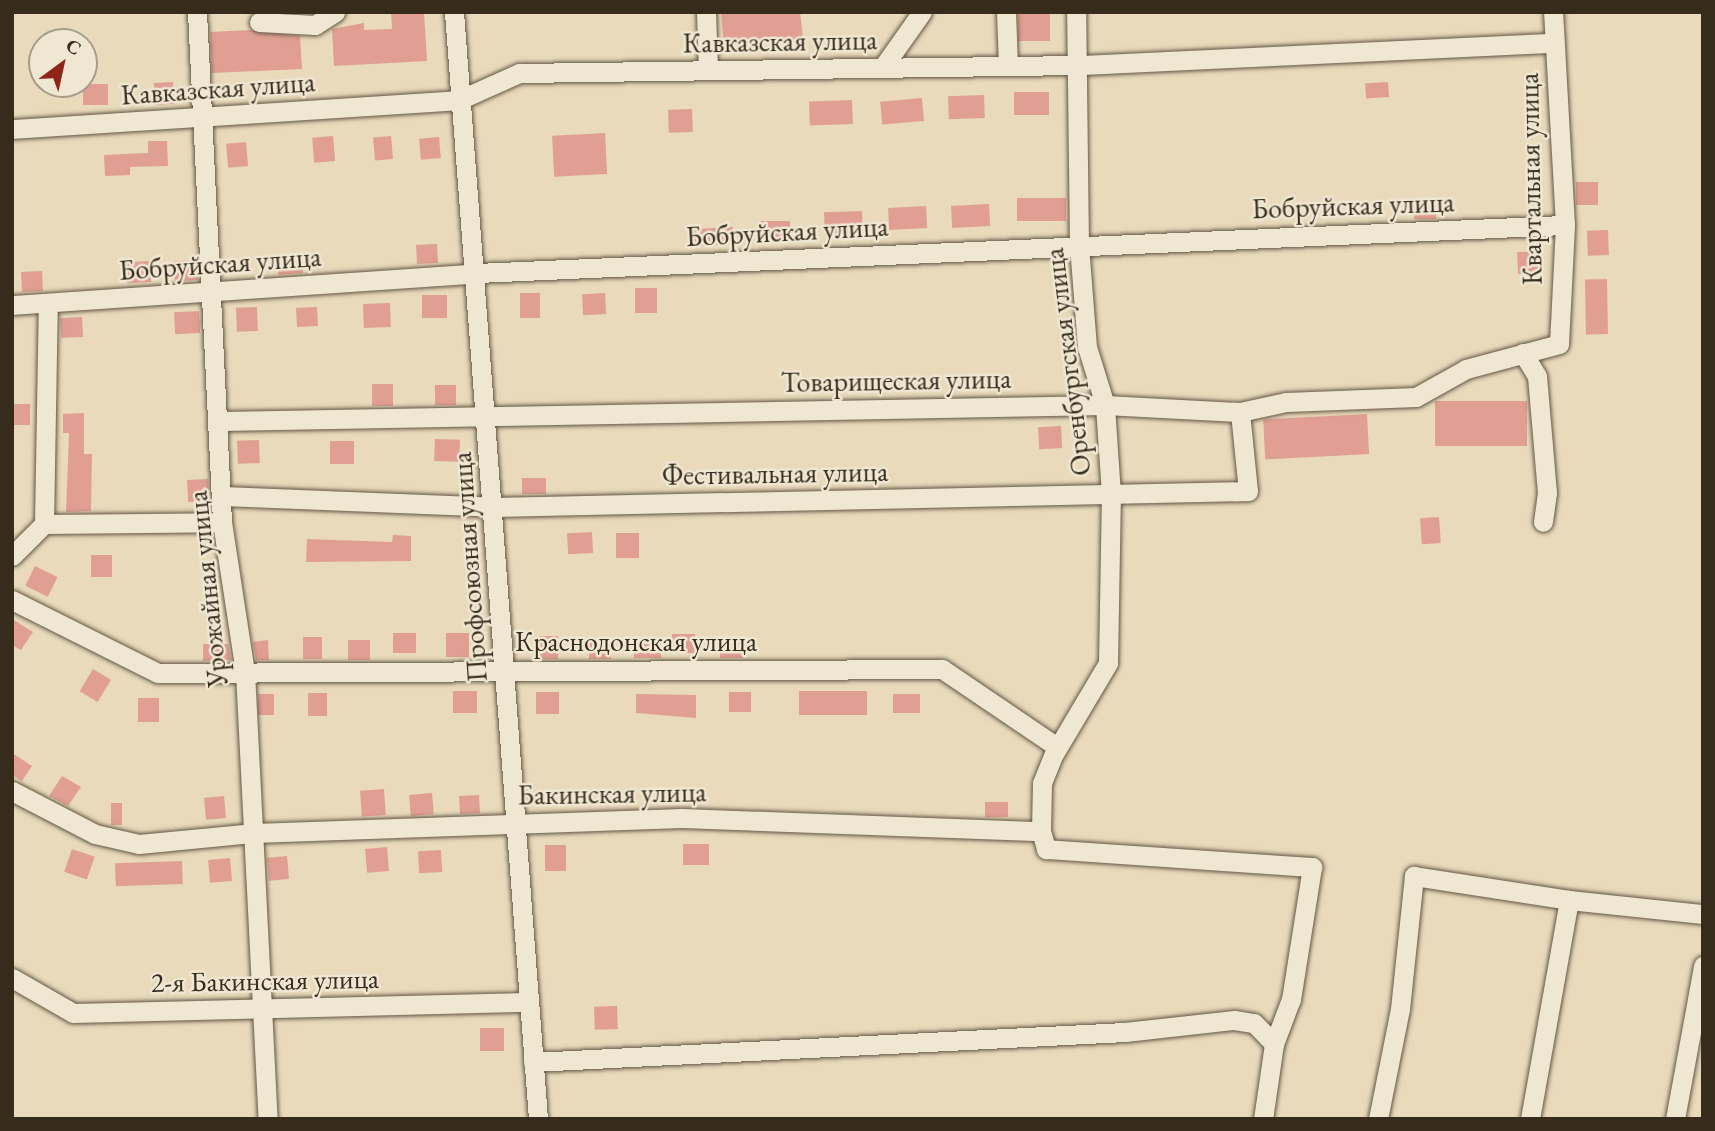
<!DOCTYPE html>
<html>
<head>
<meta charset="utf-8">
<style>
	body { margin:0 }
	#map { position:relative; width:1715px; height:1131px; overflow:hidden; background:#e8dabb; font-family:"EB Garamond",serif }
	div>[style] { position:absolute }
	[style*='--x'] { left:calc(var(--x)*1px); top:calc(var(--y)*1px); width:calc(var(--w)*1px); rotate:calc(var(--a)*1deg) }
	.building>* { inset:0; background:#e19f93; transform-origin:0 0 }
	.roads { filter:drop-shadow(0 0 2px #635744) drop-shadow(0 0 2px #635744) }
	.minor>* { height:19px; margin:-9.5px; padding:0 9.5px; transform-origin:9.5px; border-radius:9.5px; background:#f0e7d3 }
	span { translate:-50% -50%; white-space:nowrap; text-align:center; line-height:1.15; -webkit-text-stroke:5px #f0e7d3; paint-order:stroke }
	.street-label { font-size:28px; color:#372b1c }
	.frame { position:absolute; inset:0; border:14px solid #372b1c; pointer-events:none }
	.north { position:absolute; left:28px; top:28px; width:70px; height:70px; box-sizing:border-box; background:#f0e7d3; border:2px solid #a69c8a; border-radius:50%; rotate:33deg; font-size:19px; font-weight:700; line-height:28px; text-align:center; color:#372b1c }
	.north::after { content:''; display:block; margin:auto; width:24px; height:32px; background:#8f2418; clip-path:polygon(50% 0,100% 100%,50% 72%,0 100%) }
</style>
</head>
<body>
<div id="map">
	<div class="building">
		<div style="clip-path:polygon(391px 12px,424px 12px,427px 61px,334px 66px,332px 29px,364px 23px,364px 30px,392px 29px)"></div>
		<div style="clip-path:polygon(721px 12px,800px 12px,803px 39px,724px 46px)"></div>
		<div style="left:1018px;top:12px;width:32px;height:29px"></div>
		<div style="clip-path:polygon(250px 30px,300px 36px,302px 69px,212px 73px,210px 32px)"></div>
		<div style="left:173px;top:82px;width:22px;height:19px;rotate:87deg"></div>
		<div style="left:1388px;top:82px;width:15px;height:23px;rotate:86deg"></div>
		<div style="left:108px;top:84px;width:21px;height:25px;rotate:90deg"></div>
		<div style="left:1049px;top:92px;width:23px;height:35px;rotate:90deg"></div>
		<div style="left:984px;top:95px;width:23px;height:36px;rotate:88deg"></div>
		<div style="left:922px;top:98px;width:23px;height:42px;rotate:85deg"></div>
		<div style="left:852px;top:100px;width:24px;height:43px;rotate:88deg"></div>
		<div style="left:692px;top:109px;width:23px;height:24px;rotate:88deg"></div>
		<div style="left:605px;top:133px;width:41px;height:53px;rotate:87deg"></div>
		<div style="left:333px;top:136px;width:25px;height:21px;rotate:85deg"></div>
		<div style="left:391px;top:136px;width:23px;height:18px;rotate:85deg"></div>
		<div style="left:439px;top:137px;width:21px;height:20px;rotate:85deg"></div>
		<div style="clip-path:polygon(148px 141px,167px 141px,168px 166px,130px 167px,130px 175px,105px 176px,104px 155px,148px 153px)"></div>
		<div style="left:246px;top:142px;width:24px;height:20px;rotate:85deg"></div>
		<div style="left:1576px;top:182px;width:22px;height:23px"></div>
		<div style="left:1066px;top:198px;width:23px;height:49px;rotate:90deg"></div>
		<div style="left:1414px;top:200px;width:22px;height:19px"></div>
		<div style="left:989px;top:204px;width:22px;height:38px;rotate:87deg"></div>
		<div style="left:926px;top:206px;width:22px;height:38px;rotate:87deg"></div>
		<div style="left:862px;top:211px;width:23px;height:38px;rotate:88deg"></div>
		<div style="left:790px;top:221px;width:17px;height:30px;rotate:90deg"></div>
		<div style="left:733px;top:227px;width:17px;height:43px;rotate:87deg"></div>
		<div style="left:1608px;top:230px;width:25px;height:21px;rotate:88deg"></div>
		<div style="left:437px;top:244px;width:19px;height:21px;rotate:87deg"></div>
		<div style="left:1541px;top:251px;width:22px;height:24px;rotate:87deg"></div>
		<div style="left:197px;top:260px;width:20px;height:23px;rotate:87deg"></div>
		<div style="left:302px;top:260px;width:13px;height:25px;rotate:86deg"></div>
		<div style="left:150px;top:261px;width:21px;height:24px;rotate:87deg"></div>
		<div style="left:42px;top:271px;width:20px;height:21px;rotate:87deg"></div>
		<div style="left:1607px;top:279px;width:55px;height:22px;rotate:89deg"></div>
		<div style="left:635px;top:288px;width:22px;height:25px"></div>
		<div style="left:520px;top:293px;width:20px;height:25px"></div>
		<div style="left:605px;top:293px;width:21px;height:23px;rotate:87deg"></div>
		<div style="left:447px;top:295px;width:23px;height:25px;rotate:90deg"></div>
		<div style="left:390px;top:303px;width:24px;height:27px;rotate:88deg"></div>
		<div style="left:257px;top:307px;width:24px;height:21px;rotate:88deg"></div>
		<div style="left:317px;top:307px;width:19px;height:21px;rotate:87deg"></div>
		<div style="left:199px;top:311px;width:22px;height:25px;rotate:87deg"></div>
		<div style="left:82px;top:317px;width:20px;height:22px;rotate:87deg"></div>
		<div style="left:372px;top:384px;width:21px;height:22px"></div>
		<div style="left:435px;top:385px;width:21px;height:20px"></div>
		<div style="left:1435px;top:401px;width:92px;height:45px"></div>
		<div style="left:30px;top:404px;width:21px;height:18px;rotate:90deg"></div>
		<div style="clip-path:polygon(84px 413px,84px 454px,92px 454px,91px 511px,66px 512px,69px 433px,63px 433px,63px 414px)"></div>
		<div style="left:1367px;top:414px;width:40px;height:104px;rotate:87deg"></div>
		<div style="left:1061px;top:426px;width:22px;height:23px;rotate:87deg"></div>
		<div style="left:435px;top:439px;width:25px;height:22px;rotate:2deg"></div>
		<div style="left:259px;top:440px;width:23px;height:22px;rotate:88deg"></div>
		<div style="left:330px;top:441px;width:24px;height:23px"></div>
		<div style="left:522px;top:478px;width:24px;height:16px"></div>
		<div style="left:208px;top:479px;width:22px;height:21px;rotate:87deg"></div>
		<div style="left:1439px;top:517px;width:26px;height:19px;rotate:86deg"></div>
		<div style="left:592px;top:532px;width:21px;height:25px;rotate:87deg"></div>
		<div style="left:616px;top:533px;width:23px;height:25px"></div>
		<div style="clip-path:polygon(393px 535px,411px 536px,411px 561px,306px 562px,307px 539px,392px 542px)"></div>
		<div style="left:112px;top:555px;width:22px;height:21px;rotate:90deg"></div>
		<div style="left:35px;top:566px;width:25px;height:22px;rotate:26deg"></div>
		<div style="clip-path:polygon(12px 619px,33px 632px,21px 650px,12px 645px)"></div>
		<div style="left:393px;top:633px;width:23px;height:20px"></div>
		<div style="left:469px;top:633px;width:24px;height:23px;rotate:90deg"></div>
		<div style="left:672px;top:634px;width:23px;height:19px"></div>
		<div style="left:536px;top:636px;width:22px;height:23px"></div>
		<div style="left:303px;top:637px;width:19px;height:22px"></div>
		<div style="left:720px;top:639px;width:23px;height:19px"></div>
		<div style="clip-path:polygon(268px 640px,269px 660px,256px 660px,253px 642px)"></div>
		<div style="left:370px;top:640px;width:20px;height:22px;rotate:90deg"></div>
		<div style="left:589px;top:642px;width:22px;height:17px"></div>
		<div style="clip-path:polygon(203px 644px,228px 644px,231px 660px,203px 661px)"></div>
		<div style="left:634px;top:644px;width:27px;height:14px"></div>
		<div style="left:93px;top:669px;width:21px;height:26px;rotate:31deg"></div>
		<div style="left:477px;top:691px;width:22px;height:24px;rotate:90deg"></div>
		<div style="left:867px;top:691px;width:24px;height:68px;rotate:90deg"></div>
		<div style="left:536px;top:692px;width:23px;height:22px"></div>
		<div style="left:729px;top:692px;width:22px;height:20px"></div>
		<div style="left:308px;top:693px;width:19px;height:23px"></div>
		<div style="left:258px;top:694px;width:16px;height:21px"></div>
		<div style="clip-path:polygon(636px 694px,696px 695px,696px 718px,636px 713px)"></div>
		<div style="left:893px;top:694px;width:27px;height:19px"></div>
		<div style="left:138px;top:698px;width:21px;height:24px"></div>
		<div style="clip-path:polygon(12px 753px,32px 766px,22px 781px,12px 775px)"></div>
		<div style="clip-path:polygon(62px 776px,81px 787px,68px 806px,49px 796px)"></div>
		<div style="left:384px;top:789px;width:26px;height:24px;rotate:86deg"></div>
		<div style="left:432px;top:793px;width:21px;height:23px;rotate:85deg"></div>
		<div style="left:479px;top:795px;width:18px;height:20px;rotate:87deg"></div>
		<div style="left:224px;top:796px;width:22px;height:20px;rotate:85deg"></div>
		<div style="left:985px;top:802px;width:23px;height:15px"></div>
		<div style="left:111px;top:803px;width:11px;height:22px"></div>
		<div style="left:683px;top:844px;width:26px;height:21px"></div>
		<div style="left:545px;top:845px;width:21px;height:26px"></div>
		<div style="left:387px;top:847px;width:24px;height:22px;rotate:85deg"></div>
		<div style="left:72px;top:849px;width:24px;height:24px;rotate:19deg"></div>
		<div style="left:441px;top:850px;width:22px;height:23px;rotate:87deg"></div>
		<div style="left:287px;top:856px;width:23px;height:20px;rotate:85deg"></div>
		<div style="left:230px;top:858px;width:23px;height:22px;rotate:85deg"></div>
		<div style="left:182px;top:861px;width:23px;height:67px;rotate:88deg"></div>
		<div style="left:617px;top:1006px;width:23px;height:23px;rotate:88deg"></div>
		<div style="left:504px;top:1028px;width:23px;height:24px;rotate:90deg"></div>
	</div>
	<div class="roads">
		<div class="minor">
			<div style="--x:197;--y:12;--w:511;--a:87.19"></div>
			<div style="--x:222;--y:522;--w:152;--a:81.3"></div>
			<div style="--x:245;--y:672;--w:448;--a:87.1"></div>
			<div style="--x:454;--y:12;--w:1110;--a:85.66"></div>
			<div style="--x:706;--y:12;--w:58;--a:88"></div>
			<div style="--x:1006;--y:12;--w:54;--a:87.9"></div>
			<div style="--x:259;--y:22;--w:56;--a:3.1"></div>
			<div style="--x:315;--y:25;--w:24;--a:-33"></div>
			<div style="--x:883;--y:67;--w:67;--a:-54.7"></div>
			<div style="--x:12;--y:129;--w:448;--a:-3.7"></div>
			<div style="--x:459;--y:100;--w:66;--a:-24.2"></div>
			<div style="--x:519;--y:73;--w:562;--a:-0.82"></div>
			<div style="--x:1081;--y:65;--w:474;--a:-2.7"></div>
			<div style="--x:12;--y:305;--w:466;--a:-3.9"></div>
			<div style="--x:477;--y:273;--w:1089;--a:-2.53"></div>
			<div style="--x:1523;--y:353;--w:27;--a:59"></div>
			<div style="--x:1537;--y:376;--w:117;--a:85.1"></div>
			<div style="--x:1547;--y:493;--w:29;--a:98"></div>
			<div style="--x:221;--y:421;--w:884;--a:-1.04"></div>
			<div style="--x:1105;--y:405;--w:135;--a:3"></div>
			<div style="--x:1240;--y:412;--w:47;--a:-12.3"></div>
			<div style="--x:1286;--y:402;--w:130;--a:-2.2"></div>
			<div style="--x:1416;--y:397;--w:57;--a:-29.2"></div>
			<div style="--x:1466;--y:369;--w:96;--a:-15"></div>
			<div style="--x:1559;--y:344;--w:119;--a:-87.1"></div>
			<div style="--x:1565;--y:225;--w:213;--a:-93.2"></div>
			<div style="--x:223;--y:496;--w:270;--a:2.3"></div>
			<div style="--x:493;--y:507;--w:755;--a:-1.21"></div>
			<div style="--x:1248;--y:491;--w:79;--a:-95.8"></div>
			<div style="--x:44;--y:524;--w:220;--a:-89"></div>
			<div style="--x:44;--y:524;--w:178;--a:-0.6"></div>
			<div style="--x:12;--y:556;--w:45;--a:-45"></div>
			<div style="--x:12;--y:600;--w:163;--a:26.6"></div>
			<div style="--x:158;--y:673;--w:784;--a:-0.29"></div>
			<div style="--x:942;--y:669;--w:139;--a:34.1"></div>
			<div style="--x:12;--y:791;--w:93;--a:27.4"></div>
			<div style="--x:95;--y:834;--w:45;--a:12.8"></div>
			<div style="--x:139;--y:844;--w:116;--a:-5.5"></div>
			<div style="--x:254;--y:833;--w:428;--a:-2"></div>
			<div style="--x:682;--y:818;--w:359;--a:2.1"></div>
			<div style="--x:1041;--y:831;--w:48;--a:-88.8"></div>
			<div style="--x:1042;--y:783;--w:31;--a:-68"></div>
			<div style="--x:1054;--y:754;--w:106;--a:-59.3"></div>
			<div style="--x:1108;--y:663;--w:169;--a:-89"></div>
			<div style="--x:1111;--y:494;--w:89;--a:-93.9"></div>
			<div style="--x:1105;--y:405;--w:61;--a:-107.2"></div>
			<div style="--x:1087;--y:347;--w:102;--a:-94.5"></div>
			<div style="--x:1079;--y:245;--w:233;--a:-90.7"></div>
			<div style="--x:1041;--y:831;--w:19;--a:74"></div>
			<div style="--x:1046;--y:849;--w:267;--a:3.9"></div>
			<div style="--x:1312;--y:867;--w:134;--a:99"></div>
			<div style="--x:1291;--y:999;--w:48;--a:110.7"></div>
			<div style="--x:1569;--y:900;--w:135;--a:6"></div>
			<div style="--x:12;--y:978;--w:70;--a:29.8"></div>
			<div style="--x:73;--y:1013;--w:456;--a:-1.4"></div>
			<div style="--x:533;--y:1062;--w:593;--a:-2.9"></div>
			<div style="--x:1125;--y:1032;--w:110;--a:-6.3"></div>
			<div style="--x:1234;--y:1020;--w:20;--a:9"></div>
			<div style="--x:1254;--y:1023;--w:29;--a:46"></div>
			<div style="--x:1274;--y:1044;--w:76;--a:98.3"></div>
			<div style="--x:1378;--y:1119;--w:112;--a:-78.7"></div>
			<div style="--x:1400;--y:1009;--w:134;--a:-84"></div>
			<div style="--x:1414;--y:876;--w:157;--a:8.8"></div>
			<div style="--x:1569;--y:900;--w:222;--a:100.1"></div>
			<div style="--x:1675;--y:1119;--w:156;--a:-79.6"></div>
		</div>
	</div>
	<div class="street-label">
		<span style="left:780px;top:41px;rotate:-1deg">Кавказская улица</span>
		<span style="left:218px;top:88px;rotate:-4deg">Кавказская улица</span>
		<span style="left:1530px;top:179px;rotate:-91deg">Квартальная улица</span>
		<span style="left:1353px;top:205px;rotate:-2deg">Бобруйская улица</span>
		<span style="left:787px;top:231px;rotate:-3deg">Бобруйская улица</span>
		<span style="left:220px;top:263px;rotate:-4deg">Бобруйская улица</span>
		<span style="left:1067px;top:362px;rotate:-97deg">Оренбургская улица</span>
		<span style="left:896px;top:380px;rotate:-1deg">Товарищеская улица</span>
		<span style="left:775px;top:473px;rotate:-1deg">Фестивальная улица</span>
		<span style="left:469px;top:567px;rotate:-94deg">Профсоюзная улица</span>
		<span style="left:207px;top:589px;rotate:-96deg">Урожайная улица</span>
		<span style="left:636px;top:641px">Краснодонская улица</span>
		<span style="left:612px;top:793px;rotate:-1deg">Бакинская улица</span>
		<span style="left:265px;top:980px;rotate:-1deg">2-я Бакинская улица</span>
	</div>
	<div class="frame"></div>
	<div class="north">С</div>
</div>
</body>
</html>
